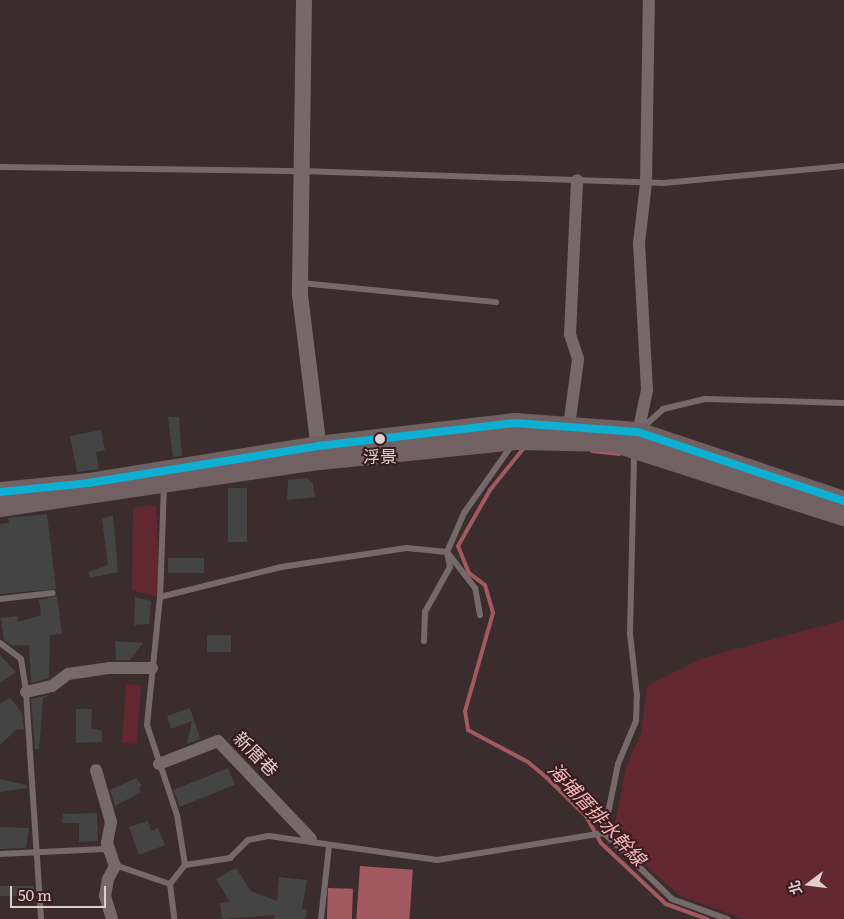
<!DOCTYPE html>
<html>
<head>
<meta charset="utf-8">
<style>
	body { margin:0 }
	#map { position:relative; width:844px; height:919px; overflow:hidden; background:#3b2c2d; font-family:Literata,"Noto Sans TC",serif }
	div>[style] { position:absolute }
	[style*='--x'] { left:calc(var(--x)*1px); top:calc(var(--y)*1px); width:calc(var(--w)*1px); rotate:calc(var(--a)*1deg) }
	.green>* { inset:0; background:#63282f; transform-origin:0 0 }
	.water>* { inset:0; background:#a2595f; transform-origin:0 0 }
	.stream>* { height:4px; margin:-2px; padding:0 2px; transform-origin:2px; border-radius:2px; background:#a2595f }
	.building>* { inset:0; background:#454444; transform-origin:0 0 }
	.service>* { height:6px; margin:-3px; padding:0 3px; transform-origin:3px; border-radius:3px; background:#76696a }
	.minor>* { height:12px; margin:-6px; padding:0 6px; transform-origin:6px; border-radius:6px; background:#76696a }
	.tertiary>* { height:16px; margin:-8px; padding:0 8px; transform-origin:8px; border-radius:8px; background:#76696a }
	.primary>* { height:20px; margin:-10px; padding:0 10px; transform-origin:10px; border-radius:10px; background:#726163 }
	.bus-1>* { height:8px; margin:-4px; padding:0 4px; transform-origin:4px; border-radius:4px; background:#0dafd3 }
	.dots>* { width:14px; height:14px; translate:-50% -50%; box-sizing:border-box; border:2px solid #361c1e; border-radius:50% }
	span { translate:-50% -50%; white-space:nowrap; text-align:center; line-height:1.15; -webkit-text-stroke:4px #361c1e; paint-order:stroke }
	.bus-label { font-size:17px; color:#e0cece }
	.street-label { font-size:18px; color:#e0cece }
	.water-label { font-size:19px; color:#fab6b9; font-style:italic }
	.north { position:absolute; left:784px; top:859px; width:50px; height:50px; -webkit-text-stroke:4px #361c1e; paint-order:stroke; rotate:255deg; font-size:14px; font-weight:700; line-height:20px; text-align:center; color:#e0cece }
	.north::after { content:''; display:block; margin:auto; width:18px; height:22px; background:#e0cece; clip-path:polygon(50% 0,100% 100%,50% 72%,0 100%) }
	.scale { position:absolute; left:10px; top:886px; width:96px; height:22px; box-sizing:border-box; border:2px solid #e0cece; border-top:0; padding-left:6px; font-size:15px; line-height:18px; white-space:nowrap; color:#e0cece; -webkit-text-stroke:4px #361c1e; paint-order:stroke }
</style>
</head>
<body>
<div id="map">
	<div class="green">
		<div style="clip-path:polygon(156px 505px,160px 597px,132px 590px,133px 508px)"></div>
		<div style="clip-path:polygon(844px 620px,844px 919px,743px 919px,679px 895px,617px 840px,614px 830px,626px 768px,641px 733px,647px 686px,703px 658px)"></div>
		<div style="left:126px;top:684px;width:15px;height:59px;rotate:4deg"></div>
	</div>
	<div class="water">
		<div style="left:360px;top:866px;width:53px;height:53px;rotate:4deg"></div>
		<div style="left:328px;top:888px;width:25px;height:31px;rotate:2deg"></div>
	</div>
	<div class="stream">
		<div style="--x:523;--y:449;--w:53;--a:128.8"></div>
		<div style="--x:490;--y:490;--w:64;--a:119.7"></div>
		<div style="--x:458;--y:546;--w:29;--a:68"></div>
		<div style="--x:469;--y:573;--w:20;--a:37"></div>
		<div style="--x:485;--y:585;--w:29;--a:74"></div>
		<div style="--x:493;--y:613;--w:102;--a:105.9"></div>
		<div style="--x:465;--y:711;--w:19;--a:81"></div>
		<div style="--x:468;--y:730;--w:68;--a:28.1"></div>
		<div style="--x:528;--y:762;--w:23;--a:40"></div>
		<div style="--x:546;--y:777;--w:56;--a:44.3"></div>
		<div style="--x:586;--y:816;--w:31;--a:61"></div>
		<div style="--x:601;--y:843;--w:89;--a:43.2"></div>
		<div style="--x:666;--y:904;--w:44;--a:20.1"></div>
		<div style="--x:592;--y:451;--w:28;--a:6"></div>
	</div>
	<div class="building">
		<div style="clip-path:polygon(168px 417px,179px 417px,182px 456px,173px 457px)"></div>
		<div style="clip-path:polygon(101px 430px,105px 450px,96px 452px,99px 469px,77px 472px,70px 436px)"></div>
		<div style="clip-path:polygon(307px 478px,313px 483px,315px 497px,287px 500px,288px 480px)"></div>
		<div style="left:228px;top:488px;width:19px;height:54px"></div>
		<div style="clip-path:polygon(47px 514px,56px 589px,0 594px,0 524px,9px 523px,8px 518px)"></div>
		<div style="clip-path:polygon(113px 515px,118px 572px,90px 578px,88px 572px,108px 565px,102px 519px)"></div>
		<div style="left:168px;top:558px;width:36px;height:15px"></div>
		<div style="clip-path:polygon(57px 596px,62px 634px,50px 635px,49px 678px,31px 683px,29px 645px,12px 646px,4px 640px,1px 618px,18px 616px,18px 622px,41px 615px,39px 600px)"></div>
		<div style="clip-path:polygon(135px 597px,151px 601px,149px 624px,134px 625px)"></div>
		<div style="left:231px;top:635px;width:17px;height:24px;rotate:90deg"></div>
		<div style="clip-path:polygon(115px 641px,143px 643px,130px 660px,116px 660px)"></div>
		<div style="clip-path:polygon(0 655px,16px 672px,0 683px)"></div>
		<div style="clip-path:polygon(49px 695px,43px 698px,39px 749px,35px 749px,31px 699px)"></div>
		<div style="clip-path:polygon(10px 698px,22px 713px,24px 730px,17px 729px,0 745px,0 704px)"></div>
		<div style="clip-path:polygon(190px 708px,200px 739px,187px 744px,192px 721px,171px 729px,167px 716px)"></div>
		<div style="clip-path:polygon(76px 709px,92px 709px,91px 728px,102px 731px,102px 742px,76px 743px)"></div>
		<div style="left:228px;top:768px;width:18px;height:59px;rotate:68deg"></div>
		<div style="clip-path:polygon(136px 778px,142px 785px,139px 788px,141px 792px,115px 806px,110px 790px)"></div>
		<div style="clip-path:polygon(0 779px,27px 785px,27px 788px,0 792px)"></div>
		<div style="clip-path:polygon(97px 813px,98px 841px,79px 842px,79px 823px,62px 823px,63px 814px)"></div>
		<div style="clip-path:polygon(148px 821px,151px 831px,158px 828px,165px 845px,139px 855px,129px 827px)"></div>
		<div style="clip-path:polygon(0 827px,29px 828px,26px 848px,0 849px)"></div>
		<div style="clip-path:polygon(236px 868px,251px 891px,277px 901px,279px 877px,307px 880px,302px 909px,307px 910px,305px 919px,274px 919px,275px 915px,222px 919px,220px 903px,230px 902px,216px 879px)"></div>
		<div style="left:34px;top:886px;width:10px;height:34px;rotate:90deg"></div>
	</div>
	<div class="service">
		<div style="--x:0;--y:167;--w:301;--a:0.8"></div>
		<div style="--x:301;--y:171;--w:363;--a:1.9"></div>
		<div style="--x:664;--y:183;--w:181;--a:-5.4"></div>
		<div style="--x:301;--y:283;--w:196;--a:5.6"></div>
		<div style="--x:640;--y:430;--w:31;--a:-42"></div>
		<div style="--x:663;--y:409;--w:43;--a:-13.4"></div>
		<div style="--x:705;--y:399;--w:139;--a:1.6"></div>
		<div style="--x:164;--y:485;--w:112;--a:92"></div>
		<div style="--x:160;--y:597;--w:129;--a:95.8"></div>
		<div style="--x:147;--y:725;--w:95;--a:71.6"></div>
		<div style="--x:177;--y:815;--w:51;--a:80.9"></div>
		<div style="--x:160;--y:597;--w:125;--a:-13.9"></div>
		<div style="--x:281;--y:567;--w:127;--a:-8.6"></div>
		<div style="--x:407;--y:548;--w:40;--a:5.7"></div>
		<div style="--x:447;--y:552;--w:15;--a:79"></div>
		<div style="--x:450;--y:567;--w:51;--a:119.1"></div>
		<div style="--x:425;--y:612;--w:29;--a:92"></div>
		<div style="--x:0;--y:599;--w:53;--a:-6.5"></div>
		<div style="--x:480;--y:615;--w:27;--a:-100"></div>
		<div style="--x:475;--y:588;--w:46;--a:-127.9"></div>
		<div style="--x:447;--y:552;--w:43;--a:-66.4"></div>
		<div style="--x:464;--y:513;--w:83;--a:-54.8"></div>
		<div style="--x:0;--y:643;--w:26;--a:37"></div>
		<div style="--x:21;--y:659;--w:33;--a:81"></div>
		<div style="--x:26;--y:692;--w:227;--a:86.2"></div>
		<div style="--x:604;--y:833;--w:95;--a:44.1"></div>
		<div style="--x:672;--y:899;--w:59;--a:20"></div>
		<div style="--x:0;--y:854;--w:105;--a:-2.7"></div>
		<div style="--x:105;--y:849;--w:7;--a:63"></div>
		<div style="--x:115;--y:865;--w:58;--a:19.1"></div>
		<div style="--x:170;--y:884;--w:24;--a:-52"></div>
		<div style="--x:185;--y:865;--w:46;--a:-8.8"></div>
		<div style="--x:230;--y:858;--w:25;--a:-45"></div>
		<div style="--x:248;--y:840;--w:21;--a:-11"></div>
		<div style="--x:269;--y:836;--w:170;--a:8.1"></div>
		<div style="--x:437;--y:860;--w:169;--a:-9.2"></div>
		<div style="--x:604;--y:833;--w:70;--a:-78.5"></div>
		<div style="--x:618;--y:764;--w:47;--a:-67.3"></div>
		<div style="--x:636;--y:721;--w:25;--a:-88"></div>
		<div style="--x:637;--y:696;--w:62;--a:-96.4"></div>
		<div style="--x:630;--y:634;--w:183;--a:-88.7"></div>
		<div style="--x:170;--y:884;--w:35;--a:83"></div>
		<div style="--x:321;--y:919;--w:72;--a:-83.7"></div>
	</div>
	<div class="minor">
		<div style="--x:569;--y:426;--w:68;--a:-82.3"></div>
		<div style="--x:578;--y:359;--w:25;--a:-108"></div>
		<div style="--x:570;--y:335;--w:155;--a:-87.4"></div>
		<div style="--x:637;--y:438;--w:49;--a:-78.2"></div>
		<div style="--x:647;--y:390;--w:147;--a:-93.1"></div>
		<div style="--x:639;--y:243;--w:60;--a:-83.3"></div>
		<div style="--x:646;--y:183;--w:183;--a:-89.1"></div>
		<div style="--x:26;--y:692;--w:27;--a:-13"></div>
		<div style="--x:52;--y:686;--w:20;--a:-37"></div>
		<div style="--x:68;--y:674;--w:41;--a:-8.3"></div>
		<div style="--x:109;--y:668;--w:43;--a:0"></div>
		<div style="--x:159;--y:764;--w:63;--a:-21.3"></div>
		<div style="--x:218;--y:741;--w:135;--a:46.5"></div>
		<div style="--x:96;--y:770;--w:54;--a:73.9"></div>
		<div style="--x:111;--y:822;--w:21;--a:101"></div>
		<div style="--x:107;--y:843;--w:24;--a:71"></div>
		<div style="--x:115;--y:866;--w:15;--a:118"></div>
		<div style="--x:108;--y:879;--w:17;--a:100"></div>
		<div style="--x:105;--y:896;--w:24;--a:73"></div>
	</div>
	<div class="tertiary">
		<div style="--x:304;--y:0;--w:295;--a:90.8"></div>
		<div style="--x:300;--y:295;--w:164;--a:83"></div>
	</div>
	<div class="primary">
		<div style="--x:0;--y:492;--w:88;--a:-5.8"></div>
		<div style="--x:88;--y:483;--w:233;--a:-9.1"></div>
		<div style="--x:318;--y:446;--w:198;--a:-6.7"></div>
		<div style="--x:515;--y:423;--w:123;--a:4.2"></div>
		<div style="--x:638;--y:432;--w:217;--a:18.5"></div>
		<div style="--x:0;--y:507;--w:323;--a:-8.4"></div>
		<div style="--x:320;--y:460;--w:197;--a:-5.8"></div>
		<div style="--x:516;--y:440;--w:97;--a:1.2"></div>
		<div style="--x:613;--y:442;--w:243;--a:17.8"></div>
	</div>
	<div class="bus-1">
		<div style="--x:0;--y:492;--w:88;--a:-5.8"></div>
		<div style="--x:88;--y:483;--w:233;--a:-9.1"></div>
		<div style="--x:318;--y:446;--w:198;--a:-6.7"></div>
		<div style="--x:515;--y:423;--w:123;--a:4.2"></div>
		<div style="--x:638;--y:432;--w:217;--a:18.5"></div>
	</div>
	<div class="dots">
		<div style="left:380px;top:439px;background:#e0cece"></div>
	</div>
	<div class="bus-label">
		<span style="left:380px;top:456px">浮景</span>
	</div>
	<div class="street-label">
		<span style="left:256px;top:754px;rotate:45deg">新厝巷</span>
	</div>
	<div class="water-label">
		<span style="left:597px;top:814px;rotate:47deg">海埔厝排水幹線</span>
	</div>
	<div class="north">北</div>
	<div class="scale">50 m</div>
</div>
</body>
</html>
